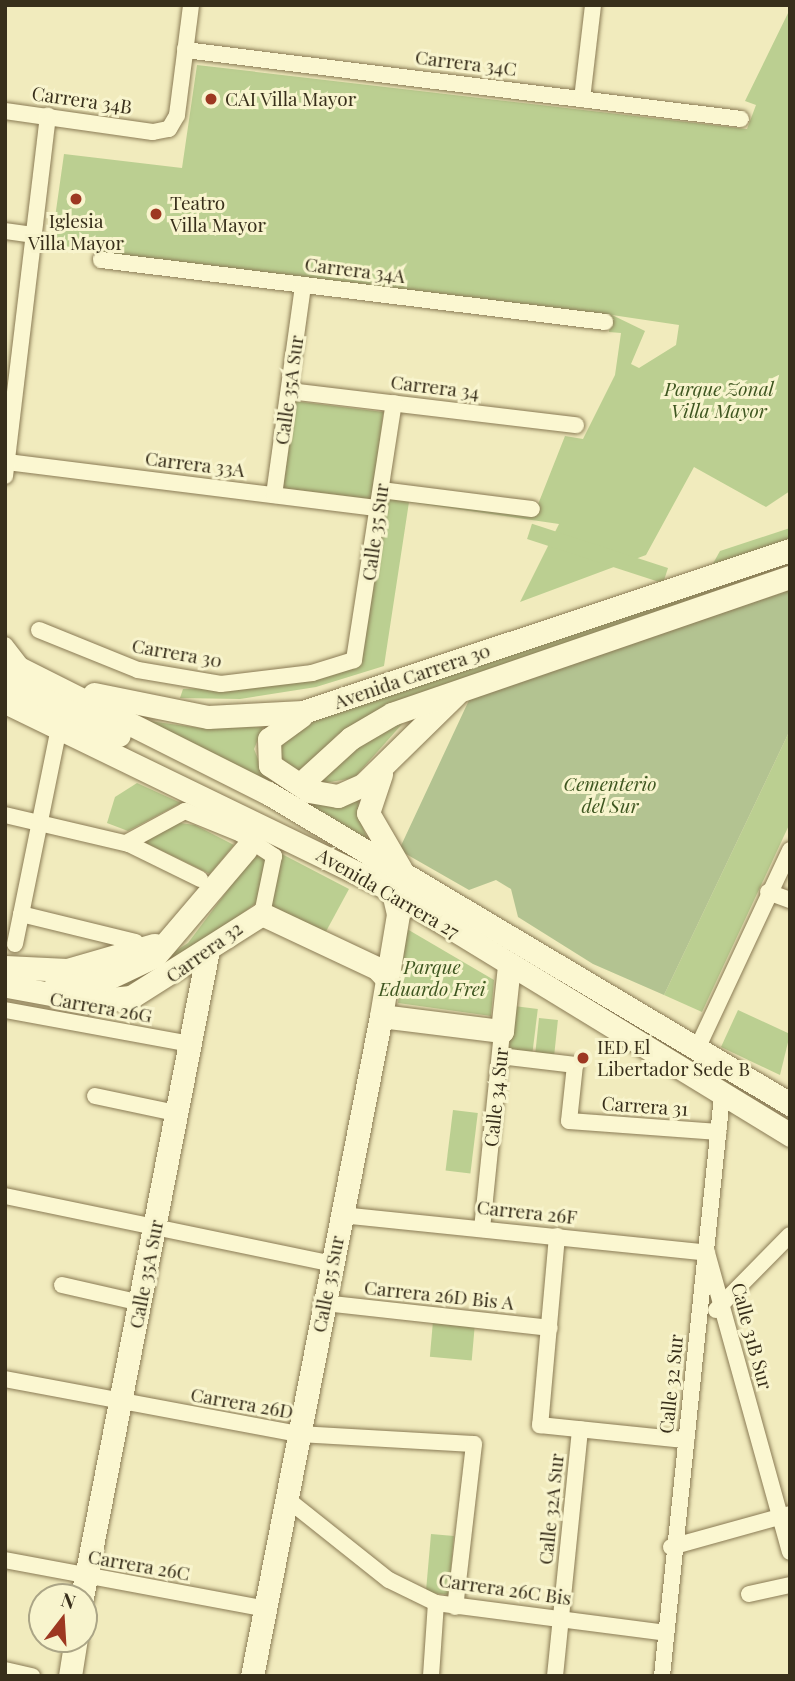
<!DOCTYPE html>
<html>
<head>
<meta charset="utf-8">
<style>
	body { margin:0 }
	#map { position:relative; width:795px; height:1681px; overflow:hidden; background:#f1ebbd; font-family:"Playfair Display",serif }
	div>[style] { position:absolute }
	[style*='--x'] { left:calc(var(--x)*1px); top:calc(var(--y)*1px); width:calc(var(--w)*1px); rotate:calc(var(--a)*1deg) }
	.green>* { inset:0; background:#bbcf91; transform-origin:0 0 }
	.cemetery>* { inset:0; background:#b3c391 }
	.roads { filter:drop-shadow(0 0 2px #8a7b55) drop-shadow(0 0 2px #8a7b55) }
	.street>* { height:16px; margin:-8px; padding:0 8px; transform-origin:8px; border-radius:8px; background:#fbf7d1 }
	.secondary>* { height:23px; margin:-11.5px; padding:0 11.5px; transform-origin:11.5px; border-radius:11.5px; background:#fbf7d1 }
	.dots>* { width:19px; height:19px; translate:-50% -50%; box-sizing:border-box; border:4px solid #f8f4cd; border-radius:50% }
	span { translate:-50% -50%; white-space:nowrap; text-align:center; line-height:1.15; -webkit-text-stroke:6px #f8f4cd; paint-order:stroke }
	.street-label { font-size:19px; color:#382f1b }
	.poi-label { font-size:19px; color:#382f1b }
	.left { translate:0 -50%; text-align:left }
	.park-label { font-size:19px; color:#3e5620; font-style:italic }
	.frame { position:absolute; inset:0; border:7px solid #382f1b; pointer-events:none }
	.north { position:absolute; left:28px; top:1583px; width:70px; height:70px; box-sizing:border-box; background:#f8f4cd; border:2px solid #aba586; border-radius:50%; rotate:17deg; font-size:19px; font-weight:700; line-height:28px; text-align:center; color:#382f1b }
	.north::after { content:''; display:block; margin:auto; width:24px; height:32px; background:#9d3821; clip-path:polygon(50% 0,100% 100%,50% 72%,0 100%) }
</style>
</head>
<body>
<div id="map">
	<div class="green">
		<div style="clip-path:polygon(evenodd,790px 9px,790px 491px,766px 507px,694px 467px,646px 555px,520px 602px,559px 524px,409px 502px,384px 666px,316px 687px,240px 699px,180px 698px,183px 689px,263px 686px,352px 669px,385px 493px,535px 512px,565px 436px,583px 439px,615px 375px,621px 333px,609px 332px,611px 315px,51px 246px,64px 154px,182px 168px,197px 65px,747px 129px,756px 105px,745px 101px,790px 9px,612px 315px,679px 325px,676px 345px,639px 368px,631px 364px,645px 331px,612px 315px)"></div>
		<div style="left:294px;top:401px;width:90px;height:88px;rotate:7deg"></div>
		<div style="clip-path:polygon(790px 528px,790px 541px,710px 569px,720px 551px)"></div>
		<div style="clip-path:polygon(790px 557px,790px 568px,374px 712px,337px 735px,299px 776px,280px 761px,278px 745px,302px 723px)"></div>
		<div style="left:668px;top:568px;width:16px;height:143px;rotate:108deg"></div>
		<div style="clip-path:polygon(134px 719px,201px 728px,263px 727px,254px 749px,265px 777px,311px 800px,359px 796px,358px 814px,372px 852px)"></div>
		<div style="clip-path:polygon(403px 723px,354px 778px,318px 784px,370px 737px)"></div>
		<div style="clip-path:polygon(790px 730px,790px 823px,702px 1012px,664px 995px)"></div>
		<div style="clip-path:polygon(137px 783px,181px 803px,128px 831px,107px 823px,115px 797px)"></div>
		<div style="clip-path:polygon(173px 822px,195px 825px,234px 845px,210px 874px,140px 840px)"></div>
		<div style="clip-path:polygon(280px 853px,349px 889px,323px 937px,267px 910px)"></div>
		<div style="clip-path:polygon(254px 855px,266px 859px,256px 903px,185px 957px,117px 990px,188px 943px)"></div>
		<div style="clip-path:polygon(407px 929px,494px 980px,491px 1016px,398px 1003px)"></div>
		<div style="left:514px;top:1006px;width:24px;height:44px;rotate:7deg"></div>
		<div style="clip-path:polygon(738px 1010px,790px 1034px,780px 1075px,721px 1047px)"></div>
		<div style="left:539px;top:1018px;width:19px;height:36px;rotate:6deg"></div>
		<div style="left:453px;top:1110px;width:25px;height:61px;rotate:7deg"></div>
		<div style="left:433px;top:1321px;width:42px;height:36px;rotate:5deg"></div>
		<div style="left:431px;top:1534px;width:23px;height:59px;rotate:5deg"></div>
	</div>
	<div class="cemetery">
		<div style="clip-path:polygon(790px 590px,790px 730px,664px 995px,593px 964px,518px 917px,511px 889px,496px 880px,469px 890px,399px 850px,470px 698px)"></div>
	</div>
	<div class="roads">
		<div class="street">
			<div style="--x:185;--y:50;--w:560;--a:7.07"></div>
			<div style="--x:582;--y:99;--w:95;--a:-83.3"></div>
			<div style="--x:5;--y:111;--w:149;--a:8.1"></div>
			<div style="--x:153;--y:132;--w:16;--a:-11"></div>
			<div style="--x:169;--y:129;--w:16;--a:-60"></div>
			<div style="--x:177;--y:115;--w:111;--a:-82.7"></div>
			<div style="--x:5;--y:231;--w:29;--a:8"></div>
			<div style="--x:101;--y:260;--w:508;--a:7.01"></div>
			<div style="--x:289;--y:391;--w:289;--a:6.8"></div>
			<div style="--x:7;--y:462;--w:374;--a:7.1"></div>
			<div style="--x:5;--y:476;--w:363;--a:-83.2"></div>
			<div style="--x:381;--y:490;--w:152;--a:7.2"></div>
			<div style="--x:274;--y:495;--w:212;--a:-82.1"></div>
			<div style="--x:39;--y:630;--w:107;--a:22"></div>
			<div style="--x:138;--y:670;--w:84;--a:9.6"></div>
			<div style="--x:221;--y:684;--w:92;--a:-6.9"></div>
			<div style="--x:312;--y:673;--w:44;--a:-17.2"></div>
			<div style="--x:354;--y:660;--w:260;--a:-81.2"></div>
			<div style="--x:5;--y:645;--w:28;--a:52"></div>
			<div style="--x:5;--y:815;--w:127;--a:13.2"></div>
			<div style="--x:129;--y:844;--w:79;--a:26.2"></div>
			<div style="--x:126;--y:843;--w:67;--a:-28.5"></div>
			<div style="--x:185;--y:811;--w:61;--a:22.3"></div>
			<div style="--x:241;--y:834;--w:40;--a:34"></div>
			<div style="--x:274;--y:856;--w:59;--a:101.7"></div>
			<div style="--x:768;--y:892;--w:23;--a:20"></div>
			<div style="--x:21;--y:914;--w:118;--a:13.7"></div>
			<div style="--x:15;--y:944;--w:220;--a:-78.5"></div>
			<div style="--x:5;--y:1010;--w:188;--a:10.4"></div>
			<div style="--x:696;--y:1051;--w:222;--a:-64.9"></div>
			<div style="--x:500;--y:1056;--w:76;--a:6.8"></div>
			<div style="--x:575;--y:1065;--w:56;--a:96.1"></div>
			<div style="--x:569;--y:1121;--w:150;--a:4.2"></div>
			<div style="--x:95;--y:1096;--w:83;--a:11.9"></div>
			<div style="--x:5;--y:1196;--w:334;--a:11.7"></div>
			<div style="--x:342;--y:1215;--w:367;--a:5.9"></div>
			<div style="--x:707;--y:1253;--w:310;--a:74.5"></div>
			<div style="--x:482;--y:1229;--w:199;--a:-84.2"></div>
			<div style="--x:557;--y:1236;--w:190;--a:95.1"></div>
			<div style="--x:540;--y:1425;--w:147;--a:5.9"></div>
			<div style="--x:62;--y:1285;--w:81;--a:12.8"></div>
			<div style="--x:324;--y:1303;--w:227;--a:6.3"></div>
			<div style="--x:716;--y:1310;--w:105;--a:-45.4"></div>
			<div style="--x:5;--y:1379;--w:298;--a:10.6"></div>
			<div style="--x:298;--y:1434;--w:176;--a:3.3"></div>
			<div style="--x:474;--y:1444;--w:164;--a:96.6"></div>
			<div style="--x:287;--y:1499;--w:130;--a:38.5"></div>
			<div style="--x:389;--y:1580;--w:52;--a:26.1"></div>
			<div style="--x:436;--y:1603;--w:232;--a:7.4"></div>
			<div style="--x:671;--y:1547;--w:123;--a:-15.5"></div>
			<div style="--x:5;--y:1560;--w:266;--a:10.6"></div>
			<div style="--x:749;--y:1594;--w:42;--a:-12.4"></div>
			<div style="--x:5;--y:1670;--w:28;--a:13"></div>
			<div style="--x:431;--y:1676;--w:73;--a:-86.1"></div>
			<div style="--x:555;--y:1676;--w:248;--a:-84.2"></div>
			<div style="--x:662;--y:1676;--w:583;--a:-84.09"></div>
		</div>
		<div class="secondary">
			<div style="--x:5;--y:661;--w:294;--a:26.7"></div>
			<div style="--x:268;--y:793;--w:608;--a:30.79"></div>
			<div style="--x:5;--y:681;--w:126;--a:25.3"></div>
			<div style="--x:94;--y:694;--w:116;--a:11.4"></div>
			<div style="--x:208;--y:717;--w:95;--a:-3"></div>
			<div style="--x:303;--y:712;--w:513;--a:-18.4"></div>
			<div style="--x:5;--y:702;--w:412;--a:25.9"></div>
			<div style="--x:376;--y:882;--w:485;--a:31.4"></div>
			<div style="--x:301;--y:716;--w:39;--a:144"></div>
			<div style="--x:269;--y:739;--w:26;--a:88"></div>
			<div style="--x:270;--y:765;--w:47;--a:33.7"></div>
			<div style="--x:309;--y:791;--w:29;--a:10"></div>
			<div style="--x:338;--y:796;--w:27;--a:-24"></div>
			<div style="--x:363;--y:785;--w:130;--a:-44.4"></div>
			<div style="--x:381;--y:774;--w:41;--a:108.4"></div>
			<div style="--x:368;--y:813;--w:64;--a:59.8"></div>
			<div style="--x:307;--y:778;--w:59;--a:-42.3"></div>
			<div style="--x:351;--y:738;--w:48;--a:-30.3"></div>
			<div style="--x:392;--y:714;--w:421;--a:-19"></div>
			<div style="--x:5;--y:967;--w:62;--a:2.8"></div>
			<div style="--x:67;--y:970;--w:91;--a:-16"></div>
			<div style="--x:7;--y:986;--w:83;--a:10.4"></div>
			<div style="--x:89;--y:1001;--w:42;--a:-5.4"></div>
			<div style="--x:131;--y:997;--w:155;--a:-32.4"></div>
			<div style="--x:262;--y:914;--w:127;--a:25.2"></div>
			<div style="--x:377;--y:968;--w:15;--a:48"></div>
			<div style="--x:53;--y:989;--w:52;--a:-10"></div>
			<div style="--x:104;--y:980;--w:56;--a:-25.2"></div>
			<div style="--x:155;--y:956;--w:140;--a:-49.6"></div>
			<div style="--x:381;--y:1016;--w:122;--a:7.1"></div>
			<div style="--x:502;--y:1031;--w:66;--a:-83.9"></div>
			<div style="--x:82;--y:1597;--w:659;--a:-78.98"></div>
			<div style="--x:70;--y:1676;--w:37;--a:-81"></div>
			<div style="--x:252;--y:1676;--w:672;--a:-78.94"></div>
			<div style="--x:381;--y:1016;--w:103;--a:-80.5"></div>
			<div style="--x:398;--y:914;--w:23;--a:-103"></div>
		</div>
	</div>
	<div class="dots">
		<div style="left:211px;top:99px;background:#9d3821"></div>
		<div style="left:76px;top:199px;background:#9d3821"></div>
		<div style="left:156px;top:214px;background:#9d3821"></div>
		<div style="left:583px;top:1058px;background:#9d3821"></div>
	</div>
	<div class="street-label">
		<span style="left:466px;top:63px;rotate:7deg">Carrera 34C</span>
		<span style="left:82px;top:100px;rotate:8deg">Carrera 34B</span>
		<span style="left:355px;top:270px;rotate:7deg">Carrera 34A</span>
		<span style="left:435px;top:387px;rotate:7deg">Carrera 34</span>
		<span style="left:289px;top:390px;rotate:-82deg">Calle 35A Sur</span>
		<span style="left:195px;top:464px;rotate:7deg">Carrera 33A</span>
		<span style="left:375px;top:532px;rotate:-82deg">Calle 35 Sur</span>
		<span style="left:177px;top:653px;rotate:10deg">Carrera 30</span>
		<span style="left:412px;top:676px;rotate:-19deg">Avenida Carrera 30</span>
		<span style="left:388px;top:893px;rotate:30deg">Avenida Carrera 27</span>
		<span style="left:204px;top:952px;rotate:-36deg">Carrera 32</span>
		<span style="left:101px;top:1007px;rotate:10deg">Carrera 26G</span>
		<span style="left:496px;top:1097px;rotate:-84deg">Calle 34 Sur</span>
		<span style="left:645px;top:1106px;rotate:4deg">Carrera 31</span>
		<span style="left:527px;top:1212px;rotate:6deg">Carrera 26F</span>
		<span style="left:146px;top:1274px;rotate:-79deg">Calle 35A Sur</span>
		<span style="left:328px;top:1284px;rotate:-79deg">Calle 35 Sur</span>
		<span style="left:439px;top:1295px;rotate:6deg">Carrera 26D Bis A</span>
		<span style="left:752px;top:1336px;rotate:75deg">Calle 31B Sur</span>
		<span style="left:671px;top:1384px;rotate:-84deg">Calle 32 Sur</span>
		<span style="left:242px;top:1403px;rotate:10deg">Carrera 26D</span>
		<span style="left:551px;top:1509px;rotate:-84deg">Calle 32A Sur</span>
		<span style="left:139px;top:1565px;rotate:10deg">Carrera 26C</span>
		<span style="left:505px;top:1589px;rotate:8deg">Carrera 26C Bis</span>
	</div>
	<div class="poi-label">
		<span class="left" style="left:225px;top:99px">CAI Villa Mayor</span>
		<span class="left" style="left:170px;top:214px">Teatro<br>Villa Mayor</span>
		<span style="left:76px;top:232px">Iglesia<br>Villa Mayor</span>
		<span class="left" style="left:597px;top:1058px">IED El<br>Libertador Sede B</span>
	</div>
	<div class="park-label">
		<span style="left:719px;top:400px">Parque Zonal<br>Villa Mayor</span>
		<span style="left:610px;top:795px">Cementerio<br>del Sur</span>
		<span style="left:432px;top:978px">Parque<br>Eduardo Frei</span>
	</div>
	<div class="frame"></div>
	<div class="north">N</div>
</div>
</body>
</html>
